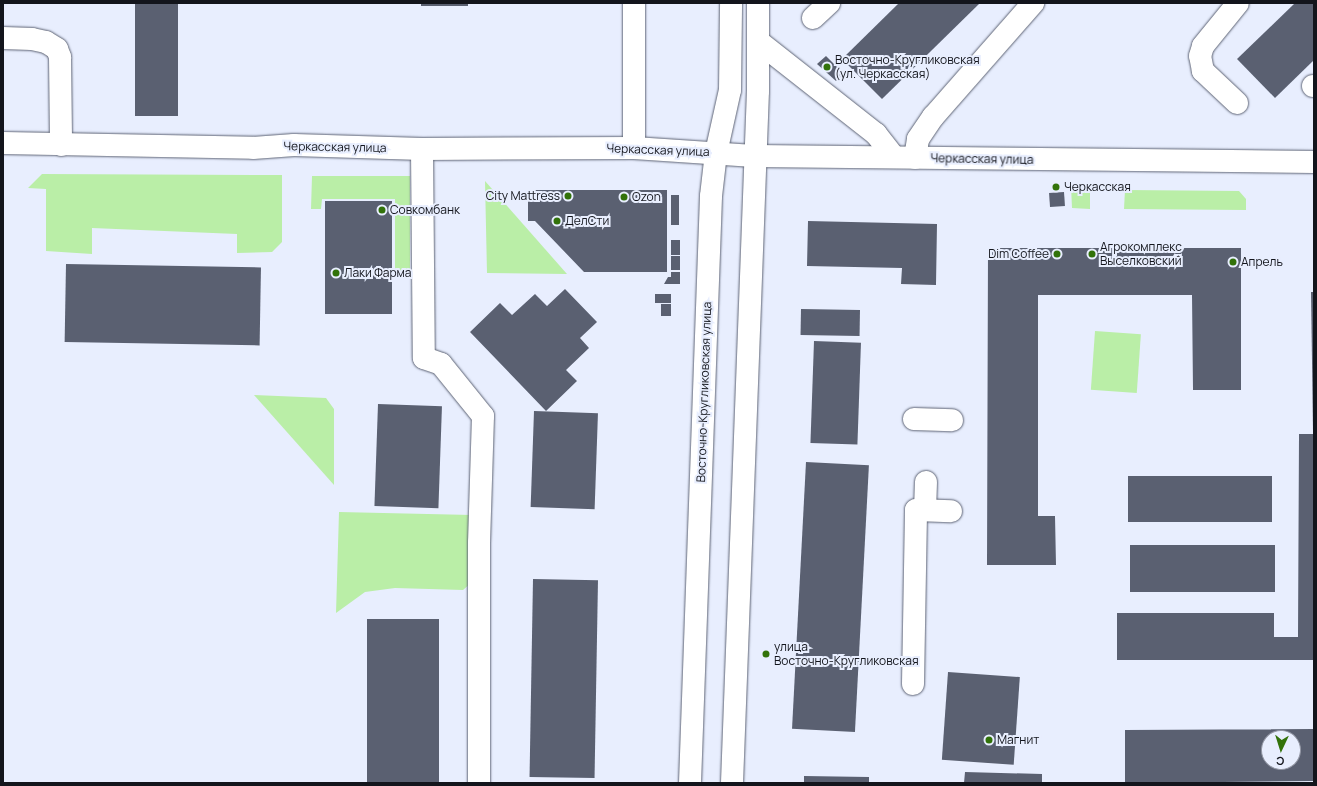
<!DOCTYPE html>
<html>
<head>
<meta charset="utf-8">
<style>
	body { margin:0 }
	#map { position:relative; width:1317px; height:786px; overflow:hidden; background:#e8eefe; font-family:Manrope,sans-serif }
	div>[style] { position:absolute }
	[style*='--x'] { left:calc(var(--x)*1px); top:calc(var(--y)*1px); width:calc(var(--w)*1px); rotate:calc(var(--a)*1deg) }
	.green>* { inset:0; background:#baeea7; transform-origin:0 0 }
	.building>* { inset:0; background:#5a6071; transform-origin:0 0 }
	.roads { filter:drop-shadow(0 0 1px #5e6475) drop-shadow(0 0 1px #5e6475) }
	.minor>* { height:22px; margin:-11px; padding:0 11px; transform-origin:11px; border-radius:11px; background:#fff }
	.dots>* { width:11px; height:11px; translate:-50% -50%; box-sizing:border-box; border:2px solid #e8eefe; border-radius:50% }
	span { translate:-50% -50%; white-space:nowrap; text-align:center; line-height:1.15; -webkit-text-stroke:4px #e8eefe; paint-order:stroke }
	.poi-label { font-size:12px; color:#13151c }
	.left { translate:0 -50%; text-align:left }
	.right { translate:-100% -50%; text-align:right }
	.street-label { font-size:12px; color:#13151c }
	.frame { position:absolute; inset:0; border:4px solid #13151c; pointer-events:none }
	.north { position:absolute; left:1261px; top:730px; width:40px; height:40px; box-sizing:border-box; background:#e8eefe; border:1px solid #9397a4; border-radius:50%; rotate:184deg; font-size:11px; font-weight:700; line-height:16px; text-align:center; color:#13151c }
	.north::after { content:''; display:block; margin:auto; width:14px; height:18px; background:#32720a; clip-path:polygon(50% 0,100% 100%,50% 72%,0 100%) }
</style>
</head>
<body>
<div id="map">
	<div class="green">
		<div style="clip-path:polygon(42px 174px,282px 175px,282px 242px,272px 252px,237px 253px,237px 234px,92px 228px,92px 254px,46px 251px,46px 189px,28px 188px)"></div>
		<div style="clip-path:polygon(312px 176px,410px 176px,410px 272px,395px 272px,395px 199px,322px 199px,321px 209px,311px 209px)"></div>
		<div style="clip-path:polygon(485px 181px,567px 274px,487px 273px)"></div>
		<div style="clip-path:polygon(1071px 186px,1104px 186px,1104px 191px,1090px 192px,1090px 209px,1072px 208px)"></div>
		<div style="clip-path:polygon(1125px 190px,1239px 191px,1246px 199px,1246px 210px,1124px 209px)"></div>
		<div style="left:1095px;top:331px;width:46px;height:59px;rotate:4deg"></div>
		<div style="clip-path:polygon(254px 395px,326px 398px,334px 409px,334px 485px)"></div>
		<div style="clip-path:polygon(339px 512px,472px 515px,471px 583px,463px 590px,395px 588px,365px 592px,336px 613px)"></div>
	</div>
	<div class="building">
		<div style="left:135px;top:3px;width:43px;height:113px"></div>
		<div style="left:421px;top:3px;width:47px;height:3px"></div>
		<div style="clip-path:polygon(899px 3px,980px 3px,882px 99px,842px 59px)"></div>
		<div style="clip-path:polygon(1295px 3px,1314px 3px,1314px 60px,1275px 98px,1237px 59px)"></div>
		<div style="clip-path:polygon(826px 56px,844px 74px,836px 81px,817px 64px)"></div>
		<div style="clip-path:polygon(528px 190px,667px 190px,667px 272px,584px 272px,535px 221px,528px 221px)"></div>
		<div style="left:1064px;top:192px;width:14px;height:15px;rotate:86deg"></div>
		<div style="left:671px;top:195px;width:8px;height:15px"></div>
		<div style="left:325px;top:201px;width:67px;height:113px"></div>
		<div style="left:671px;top:210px;width:8px;height:15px"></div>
		<div style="clip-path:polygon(808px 221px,937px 224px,936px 285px,901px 284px,902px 268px,807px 266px)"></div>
		<div style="left:671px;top:240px;width:9px;height:15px"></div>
		<div style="clip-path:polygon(988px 248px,1241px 248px,1241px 390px,1193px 390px,1192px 295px,1038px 295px,1038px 516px,1055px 516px,1056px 565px,987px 565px)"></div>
		<div style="left:671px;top:256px;width:9px;height:14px"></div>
		<div style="left:66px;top:264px;width:195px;height:78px;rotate:1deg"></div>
		<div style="clip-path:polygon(671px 272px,680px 272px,680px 284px,664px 284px,668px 277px,671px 277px)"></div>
		<div style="clip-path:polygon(565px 289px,597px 322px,580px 338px,589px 348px,566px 370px,577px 381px,546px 411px,470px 332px,500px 303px,512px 315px,535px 294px,547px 306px)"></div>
		<div style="clip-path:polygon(1311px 292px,1314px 292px,1314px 432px,1313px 432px)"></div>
		<div style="left:655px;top:294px;width:16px;height:9px"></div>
		<div style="left:661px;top:304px;width:10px;height:12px"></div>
		<div style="left:801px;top:309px;width:59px;height:26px;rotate:1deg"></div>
		<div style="left:814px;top:341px;width:47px;height:102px;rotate:2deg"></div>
		<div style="left:378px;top:404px;width:64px;height:102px;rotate:2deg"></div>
		<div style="left:534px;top:411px;width:64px;height:96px;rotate:2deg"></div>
		<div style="clip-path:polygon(1299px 434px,1314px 434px,1314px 660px,1117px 660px,1117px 613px,1274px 613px,1274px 637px,1298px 637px)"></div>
		<div style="left:806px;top:462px;width:63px;height:267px;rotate:3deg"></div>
		<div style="left:1128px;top:476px;width:144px;height:46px"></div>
		<div style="left:1130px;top:545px;width:145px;height:47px"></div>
		<div style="left:533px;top:579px;width:65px;height:198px;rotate:1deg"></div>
		<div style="left:439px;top:619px;width:164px;height:72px;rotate:90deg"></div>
		<div style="left:948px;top:672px;width:72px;height:88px;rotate:4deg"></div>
		<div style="clip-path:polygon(evenodd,1314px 729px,1314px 781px,1125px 783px,1125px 730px,1314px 729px,1269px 738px,1293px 738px,1293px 762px,1269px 762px,1269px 738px)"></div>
		<div style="clip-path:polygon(965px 772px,1042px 774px,1042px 783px,964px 783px)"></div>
		<div style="clip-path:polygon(804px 776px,869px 777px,869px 783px,804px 783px)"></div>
	</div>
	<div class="roads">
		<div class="minor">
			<div style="--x:813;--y:18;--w:22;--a:-43"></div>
			<div style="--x:3;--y:38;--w:29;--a:2"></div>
			<div style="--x:32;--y:39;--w:14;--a:12"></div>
			<div style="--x:46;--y:42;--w:13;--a:32"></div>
			<div style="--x:57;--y:49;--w:9;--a:69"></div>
			<div style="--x:60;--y:57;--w:88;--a:89.3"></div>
			<div style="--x:759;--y:42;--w:149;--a:38.2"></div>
			<div style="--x:876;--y:134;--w:29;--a:52"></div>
			<div style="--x:1313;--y:86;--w:1;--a:0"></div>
			<div style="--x:1237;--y:103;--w:47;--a:-136.7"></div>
			<div style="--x:1203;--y:71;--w:15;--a:-101"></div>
			<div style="--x:1200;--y:56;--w:10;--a:-73"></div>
			<div style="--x:1203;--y:46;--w:55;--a:-50.9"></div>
			<div style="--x:3;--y:143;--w:250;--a:1.1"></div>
			<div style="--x:253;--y:148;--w:41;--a:-4.2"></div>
			<div style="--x:294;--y:145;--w:128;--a:1.8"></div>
			<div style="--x:422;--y:149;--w:212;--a:-0.3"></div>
			<div style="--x:634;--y:148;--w:120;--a:3.8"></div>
			<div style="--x:754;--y:156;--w:560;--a:0.61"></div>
			<div style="--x:634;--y:148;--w:145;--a:-90"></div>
			<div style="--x:422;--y:149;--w:209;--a:89.5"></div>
			<div style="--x:424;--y:358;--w:18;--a:19"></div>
			<div style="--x:441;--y:364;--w:67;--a:51.1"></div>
			<div style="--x:483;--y:416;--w:127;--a:91.8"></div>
			<div style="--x:479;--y:543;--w:240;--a:90"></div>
			<div style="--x:915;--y:158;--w:19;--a:-81"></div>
			<div style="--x:918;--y:139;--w:27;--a:-56"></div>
			<div style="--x:933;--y:117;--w:152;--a:-48.7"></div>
			<div style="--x:914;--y:419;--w:38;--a:2"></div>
			<div style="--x:925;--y:510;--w:28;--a:-88"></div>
			<div style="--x:913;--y:684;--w:174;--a:-89"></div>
			<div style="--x:916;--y:510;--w:35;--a:2"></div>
			<div style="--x:690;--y:783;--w:587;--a:-87.95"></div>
			<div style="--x:711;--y:196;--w:43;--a:-83.4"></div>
			<div style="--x:716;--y:153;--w:65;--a:-77.5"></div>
			<div style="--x:730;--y:90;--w:87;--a:-89.3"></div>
			<div style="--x:732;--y:783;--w:692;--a:-87.85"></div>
			<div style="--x:758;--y:91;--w:88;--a:-90"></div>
		</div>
	</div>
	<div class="dots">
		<div style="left:827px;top:67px;background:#32720a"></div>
		<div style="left:1056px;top:187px;background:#32720a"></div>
		<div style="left:568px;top:196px;background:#32720a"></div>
		<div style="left:624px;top:197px;background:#32720a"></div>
		<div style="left:382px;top:210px;background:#32720a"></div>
		<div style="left:557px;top:221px;background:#32720a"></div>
		<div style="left:1057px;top:254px;background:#32720a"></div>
		<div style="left:1092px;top:254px;background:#32720a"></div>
		<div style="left:1233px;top:262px;background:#32720a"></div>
		<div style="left:336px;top:273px;background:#32720a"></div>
		<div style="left:766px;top:654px;background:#32720a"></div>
		<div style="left:989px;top:740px;background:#32720a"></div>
	</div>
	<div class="poi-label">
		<span class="left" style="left:835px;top:67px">Восточно-Кругликовская<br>(ул. Черкасская)</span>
		<span class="left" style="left:1064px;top:187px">Черкасская</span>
		<span class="right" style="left:560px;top:196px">City Mattress</span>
		<span class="left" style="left:632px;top:197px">Ozon</span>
		<span class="left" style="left:390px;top:210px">Совкомбанк</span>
		<span class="left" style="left:565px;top:221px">ДелСти</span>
		<span class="left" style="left:1100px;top:254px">Агрокомплекс<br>Выселковский</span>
		<span class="right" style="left:1049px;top:254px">Dim Coffee</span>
		<span class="left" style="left:1241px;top:262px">Апрель</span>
		<span class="left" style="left:344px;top:273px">Лаки Фарма</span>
		<span class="left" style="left:774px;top:654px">улица<br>Восточно-Кругликовская</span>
		<span class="left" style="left:997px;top:740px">Магнит</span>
	</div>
	<div class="street-label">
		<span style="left:335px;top:147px;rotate:1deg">Черкасская улица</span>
		<span style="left:658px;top:150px;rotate:2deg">Черкасская улица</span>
		<span style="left:982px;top:159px;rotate:1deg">Черкасская улица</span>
		<span style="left:704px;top:392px;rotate:-88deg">Восточно-Кругликовская улица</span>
	</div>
	<div class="frame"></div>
	<div class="north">С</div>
</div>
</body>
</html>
